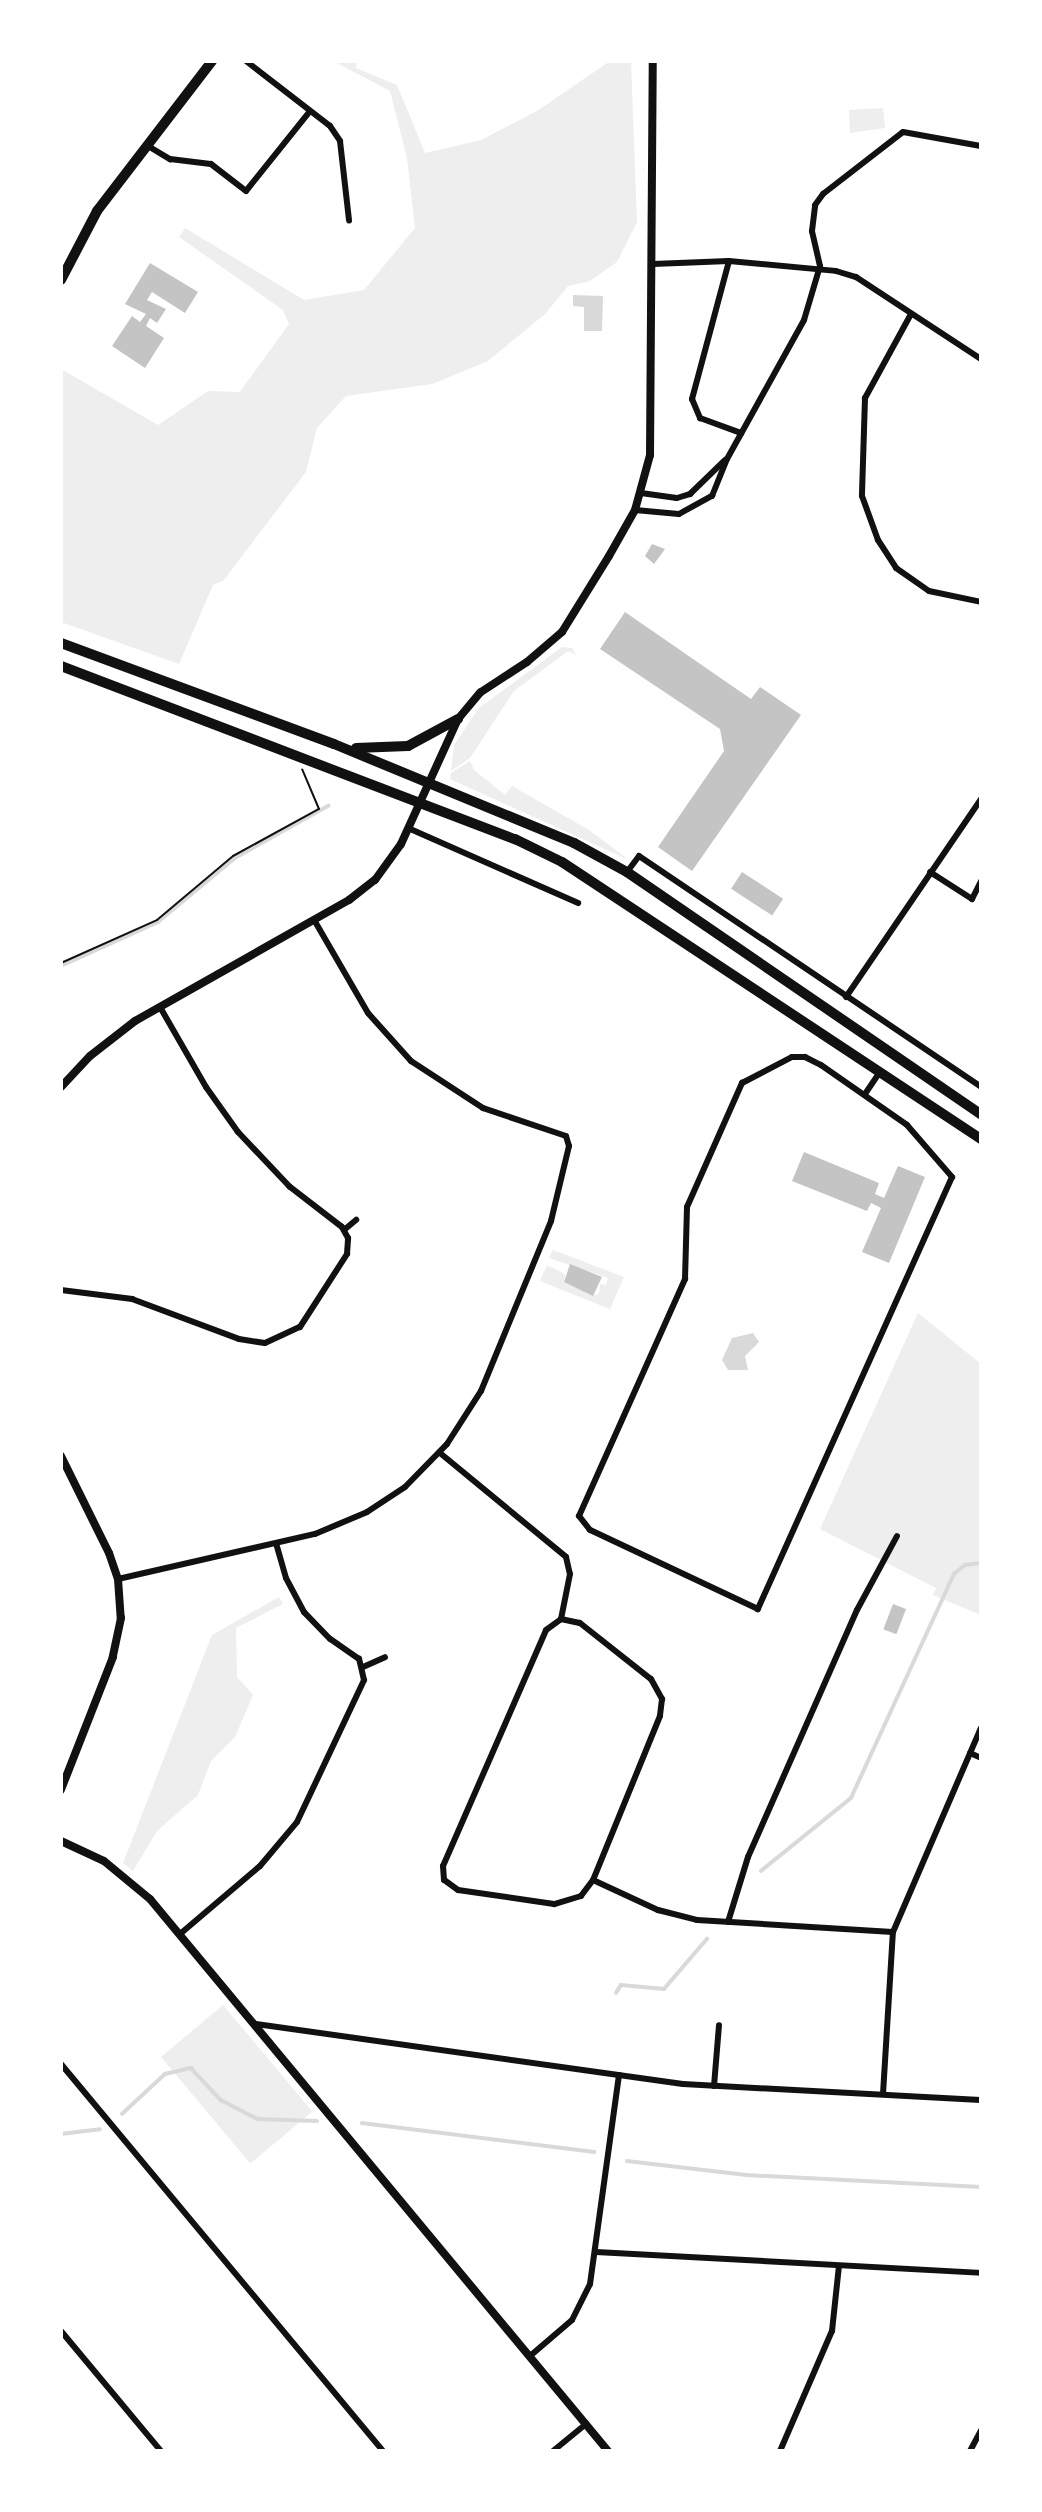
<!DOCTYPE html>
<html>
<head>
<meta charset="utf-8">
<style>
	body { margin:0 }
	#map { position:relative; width:1042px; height:2512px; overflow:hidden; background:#fff; font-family:"Playfair Display",serif }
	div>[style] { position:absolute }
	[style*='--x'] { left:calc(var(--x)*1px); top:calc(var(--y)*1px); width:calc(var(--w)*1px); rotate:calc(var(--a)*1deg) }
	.green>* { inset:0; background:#eee; transform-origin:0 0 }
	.water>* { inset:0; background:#d9d9d9 }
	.stream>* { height:3.5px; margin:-1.75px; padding:0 1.75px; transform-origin:1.75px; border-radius:1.75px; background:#d9d9d9 }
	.building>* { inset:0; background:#c4c4c4; transform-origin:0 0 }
	.path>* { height:2px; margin:-1px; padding:0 1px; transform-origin:1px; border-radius:1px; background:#111 }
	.minor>* { height:6px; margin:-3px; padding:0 3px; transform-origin:3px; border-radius:3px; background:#111 }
	.tertiary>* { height:8px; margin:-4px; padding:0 4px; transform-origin:4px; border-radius:4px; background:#111 }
	.secondary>* { height:10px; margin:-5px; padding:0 5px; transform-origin:5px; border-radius:5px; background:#111 }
	.primary>* { height:10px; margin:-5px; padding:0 5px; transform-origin:5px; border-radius:5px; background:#111 }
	span { translate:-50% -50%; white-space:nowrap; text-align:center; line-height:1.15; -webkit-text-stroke:5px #fff; paint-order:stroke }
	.frame { position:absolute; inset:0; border:63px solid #fff; pointer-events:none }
</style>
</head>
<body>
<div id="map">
	<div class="green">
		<div style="clip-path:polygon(333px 61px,357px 61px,356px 68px,397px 85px,425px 153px,481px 140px,537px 111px,610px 61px,631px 61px,637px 222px,617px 262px,590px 281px,568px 286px,545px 314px,488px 361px,432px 384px,346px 396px,317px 428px,306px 472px,223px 581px,213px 585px,179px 664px,61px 622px,61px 369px,158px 425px,208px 391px,240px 392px,289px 324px,283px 310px,179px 237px,185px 228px,304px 300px,364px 290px,415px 228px,407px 158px,390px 91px)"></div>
		<div style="clip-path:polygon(883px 108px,885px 128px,850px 133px,849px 110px)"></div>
		<div style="clip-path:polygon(562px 647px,572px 648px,576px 655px,568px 651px,514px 691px,470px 758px,451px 771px,454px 745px,479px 708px)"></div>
		<div style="clip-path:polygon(470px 761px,474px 770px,505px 795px,512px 786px,589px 830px,629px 860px,450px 779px,451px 773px)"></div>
		<div style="clip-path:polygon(553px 1250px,624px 1277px,610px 1309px,540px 1281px,547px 1265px,565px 1274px,564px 1282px,593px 1295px,599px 1294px,600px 1284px,606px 1285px,608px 1278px,549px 1258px)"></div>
		<div style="clip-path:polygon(918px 1313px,981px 1364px,981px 1615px,933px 1595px,936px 1588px,820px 1529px)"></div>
		<div style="clip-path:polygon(279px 1597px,283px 1604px,236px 1628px,237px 1677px,253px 1695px,235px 1737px,211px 1761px,198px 1795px,157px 1831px,133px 1871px,123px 1863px,212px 1635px)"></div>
		<div style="left:223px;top:2005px;width:139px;height:81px;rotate:50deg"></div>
	</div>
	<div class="water">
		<div style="clip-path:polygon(573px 295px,603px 296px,602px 331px,584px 331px,584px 307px,573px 306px)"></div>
		<div style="clip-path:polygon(753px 1333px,759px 1342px,745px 1356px,748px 1370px,728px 1370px,722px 1360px,732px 1338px)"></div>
	</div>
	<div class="stream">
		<div style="--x:61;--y:966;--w:107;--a:-24.4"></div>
		<div style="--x:158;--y:922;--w:100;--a:-39.7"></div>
		<div style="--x:235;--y:858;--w:107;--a:-29.2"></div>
		<div style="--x:761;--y:1871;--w:116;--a:-39"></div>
		<div style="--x:851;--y:1798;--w:247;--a:-65.3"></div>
		<div style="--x:954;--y:1574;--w:14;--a:-39"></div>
		<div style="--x:965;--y:1565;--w:16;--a:-7"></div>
		<div style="--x:616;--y:1993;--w:9;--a:-58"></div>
		<div style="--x:621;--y:1985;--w:43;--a:5.3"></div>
		<div style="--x:664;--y:1989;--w:66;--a:-49.3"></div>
		<div style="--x:122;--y:2114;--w:59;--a:-42.9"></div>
		<div style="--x:165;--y:2074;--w:27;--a:-13"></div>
		<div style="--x:191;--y:2068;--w:44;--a:46.8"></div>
		<div style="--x:221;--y:2100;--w:42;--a:27.2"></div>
		<div style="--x:258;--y:2119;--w:59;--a:1.9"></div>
		<div style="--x:362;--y:2123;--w:234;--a:7.1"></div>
		<div style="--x:61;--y:2134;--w:39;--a:-7"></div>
		<div style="--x:627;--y:2161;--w:120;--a:6.7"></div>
		<div style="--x:746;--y:2175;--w:235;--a:2.9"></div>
	</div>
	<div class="building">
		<div style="clip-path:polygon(150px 263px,198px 292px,185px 313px,152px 292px,147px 300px,166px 309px,157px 323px,150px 318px,146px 326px,164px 338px,145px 368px,112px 346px,132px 316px,140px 322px,146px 314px,125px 304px)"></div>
		<div style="clip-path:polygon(652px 544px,665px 549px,654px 564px,645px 556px)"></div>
		<div style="clip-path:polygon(625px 612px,751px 699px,760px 687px,801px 715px,692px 871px,658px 847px,724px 751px,720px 729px,600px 649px)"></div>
		<div style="left:742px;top:872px;width:49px;height:20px;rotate:33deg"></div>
		<div style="clip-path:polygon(804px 1152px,879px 1183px,875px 1194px,884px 1198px,898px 1166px,925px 1177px,889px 1263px,862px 1252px,881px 1208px,871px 1203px,867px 1211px,792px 1181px)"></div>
		<div style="clip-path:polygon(570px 1264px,602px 1277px,593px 1296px,564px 1282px)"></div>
		<div style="left:893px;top:1604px;width:14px;height:27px;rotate:21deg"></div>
	</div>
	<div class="path">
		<div style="--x:61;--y:963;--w:105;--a:-24.1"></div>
		<div style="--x:157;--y:920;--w:99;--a:-40.1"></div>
		<div style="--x:233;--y:856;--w:98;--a:-28.7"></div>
		<div style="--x:319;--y:809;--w:43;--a:-113"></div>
	</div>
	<div class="minor">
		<div style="--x:246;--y:61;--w:106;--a:37.7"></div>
		<div style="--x:330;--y:126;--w:18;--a:56"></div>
		<div style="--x:340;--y:141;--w:80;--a:83.5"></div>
		<div style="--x:148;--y:146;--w:26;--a:31"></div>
		<div style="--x:170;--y:159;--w:41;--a:7"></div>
		<div style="--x:211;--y:164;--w:44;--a:37.6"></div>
		<div style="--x:246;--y:191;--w:102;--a:-51.3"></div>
		<div style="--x:729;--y:261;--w:143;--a:105"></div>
		<div style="--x:692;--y:399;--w:21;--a:67"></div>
		<div style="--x:700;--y:418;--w:44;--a:20.1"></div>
		<div style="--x:653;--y:264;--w:76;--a:-2.3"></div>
		<div style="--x:729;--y:261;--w:107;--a:5.3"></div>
		<div style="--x:836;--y:271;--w:21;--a:17"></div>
		<div style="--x:856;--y:277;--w:149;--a:33.3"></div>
		<div style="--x:911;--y:314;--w:96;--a:118.7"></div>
		<div style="--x:865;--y:398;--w:98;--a:91.8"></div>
		<div style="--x:862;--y:496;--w:47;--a:70"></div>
		<div style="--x:878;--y:540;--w:33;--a:57"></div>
		<div style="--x:896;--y:568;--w:40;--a:34.9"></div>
		<div style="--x:929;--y:591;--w:53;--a:11.9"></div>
		<div style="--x:641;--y:493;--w:36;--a:8"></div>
		<div style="--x:677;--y:498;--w:14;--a:-17"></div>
		<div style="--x:690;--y:494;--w:49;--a:-44.2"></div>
		<div style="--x:635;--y:510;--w:44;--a:5.2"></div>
		<div style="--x:679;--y:514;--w:38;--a:-29"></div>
		<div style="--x:712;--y:496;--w:40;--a:-68"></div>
		<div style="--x:727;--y:459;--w:159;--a:-61"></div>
		<div style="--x:804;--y:320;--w:56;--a:-73.5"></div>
		<div style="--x:820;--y:266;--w:36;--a:-103"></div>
		<div style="--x:812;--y:231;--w:26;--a:-83"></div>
		<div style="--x:815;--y:205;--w:14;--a:-54"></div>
		<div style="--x:823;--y:194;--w:101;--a:-37.8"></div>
		<div style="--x:903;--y:132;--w:79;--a:10.2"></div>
		<div style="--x:408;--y:828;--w:186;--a:23.8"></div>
		<div style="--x:627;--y:872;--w:20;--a:-53"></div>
		<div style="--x:639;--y:856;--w:413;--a:34"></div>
		<div style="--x:930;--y:872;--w:50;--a:32.7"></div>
		<div style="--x:972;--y:899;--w:20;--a:-63"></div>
		<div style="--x:846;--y:997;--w:240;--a:-55.7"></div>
		<div style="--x:792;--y:1057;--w:13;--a:0"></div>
		<div style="--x:805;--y:1057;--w:18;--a:27"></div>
		<div style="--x:821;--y:1065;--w:105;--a:34.9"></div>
		<div style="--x:907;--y:1125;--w:69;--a:49.1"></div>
		<div style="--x:952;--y:1177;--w:474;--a:114.2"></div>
		<div style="--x:758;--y:1609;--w:186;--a:-154.8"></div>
		<div style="--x:590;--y:1530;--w:18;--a:-128"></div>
		<div style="--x:579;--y:1516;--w:260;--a:-65.9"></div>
		<div style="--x:685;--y:1279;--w:72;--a:-88.4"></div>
		<div style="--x:687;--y:1207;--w:136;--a:-66.1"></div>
		<div style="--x:742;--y:1083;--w:56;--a:-27.5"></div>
		<div style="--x:865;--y:1094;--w:27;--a:-56"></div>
		<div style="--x:344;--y:1230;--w:16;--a:-40"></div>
		<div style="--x:61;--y:1290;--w:72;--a:7.2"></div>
		<div style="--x:132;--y:1299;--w:114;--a:20.5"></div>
		<div style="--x:239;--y:1339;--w:26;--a:9"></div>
		<div style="--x:265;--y:1343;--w:38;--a:-25"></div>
		<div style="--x:300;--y:1327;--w:87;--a:-57.2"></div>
		<div style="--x:347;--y:1254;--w:16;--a:-86"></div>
		<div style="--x:348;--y:1238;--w:13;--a:-119"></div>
		<div style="--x:342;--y:1227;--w:66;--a:-142.4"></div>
		<div style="--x:290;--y:1187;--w:76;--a:-133.4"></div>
		<div style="--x:238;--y:1132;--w:55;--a:-125.4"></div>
		<div style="--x:206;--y:1087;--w:92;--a:-119.9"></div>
		<div style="--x:440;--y:1453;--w:163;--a:39.5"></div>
		<div style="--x:566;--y:1557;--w:17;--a:77"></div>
		<div style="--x:570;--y:1574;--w:46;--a:101.3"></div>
		<div style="--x:118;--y:1579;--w:202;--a:-12.9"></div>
		<div style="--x:315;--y:1534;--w:56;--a:-22.9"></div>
		<div style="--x:367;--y:1512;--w:45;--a:-33.3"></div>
		<div style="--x:405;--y:1487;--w:60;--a:-45.7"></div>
		<div style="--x:447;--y:1444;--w:63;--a:-57.3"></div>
		<div style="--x:481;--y:1391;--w:184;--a:-67.6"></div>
		<div style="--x:551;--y:1221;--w:77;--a:-76.5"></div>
		<div style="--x:569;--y:1146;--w:10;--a:-107"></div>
		<div style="--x:566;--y:1136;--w:88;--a:-161.4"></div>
		<div style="--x:483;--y:1108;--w:86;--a:-146.9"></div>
		<div style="--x:411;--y:1061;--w:64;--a:-131.9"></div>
		<div style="--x:368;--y:1013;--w:108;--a:-120.1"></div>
		<div style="--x:561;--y:1619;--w:19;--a:12"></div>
		<div style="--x:580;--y:1623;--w:90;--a:38.3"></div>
		<div style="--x:651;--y:1679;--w:23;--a:61"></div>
		<div style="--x:662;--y:1699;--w:17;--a:97"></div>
		<div style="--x:660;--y:1716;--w:177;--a:112.2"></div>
		<div style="--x:593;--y:1880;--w:20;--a:127"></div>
		<div style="--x:581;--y:1896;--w:28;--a:163"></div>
		<div style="--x:554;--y:1904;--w:97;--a:-171.7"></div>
		<div style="--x:458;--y:1890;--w:17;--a:-144"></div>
		<div style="--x:444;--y:1880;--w:14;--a:-94"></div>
		<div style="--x:443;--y:1866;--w:257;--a:-66.4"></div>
		<div style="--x:546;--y:1630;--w:19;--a:-36"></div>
		<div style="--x:363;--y:1667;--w:24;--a:-24"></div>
		<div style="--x:970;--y:1753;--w:12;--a:24"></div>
		<div style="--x:593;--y:1880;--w:72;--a:24.8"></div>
		<div style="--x:658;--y:1910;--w:40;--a:14.4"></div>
		<div style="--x:697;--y:1920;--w:196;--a:3.5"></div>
		<div style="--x:728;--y:1922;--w:68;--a:-72.9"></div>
		<div style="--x:748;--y:1857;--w:270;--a:-66.2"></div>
		<div style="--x:857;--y:1610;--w:84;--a:-61.6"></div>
		<div style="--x:180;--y:1934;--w:105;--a:-40.4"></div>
		<div style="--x:260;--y:1866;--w:57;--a:-49.9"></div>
		<div style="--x:297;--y:1822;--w:157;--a:-64.7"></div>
		<div style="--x:364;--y:1680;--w:22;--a:-103"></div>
		<div style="--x:359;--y:1659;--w:35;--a:-145"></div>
		<div style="--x:330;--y:1639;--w:37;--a:-134"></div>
		<div style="--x:304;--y:1612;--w:38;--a:-118"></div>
		<div style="--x:286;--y:1578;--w:36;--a:-106"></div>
		<div style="--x:256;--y:2024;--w:431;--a:8"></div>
		<div style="--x:683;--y:2084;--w:298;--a:3.1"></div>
		<div style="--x:61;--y:2064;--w:503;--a:50.24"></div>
		<div style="--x:714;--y:2086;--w:61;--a:-85.3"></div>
		<div style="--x:883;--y:2094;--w:162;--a:-86.5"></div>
		<div style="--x:893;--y:1932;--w:222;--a:-66.7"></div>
		<div style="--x:596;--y:2252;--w:386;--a:3.1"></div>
		<div style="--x:61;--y:2331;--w:156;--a:50.2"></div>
		<div style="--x:530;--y:2356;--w:55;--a:-40.6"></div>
		<div style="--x:572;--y:2320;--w:40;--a:-63.4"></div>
		<div style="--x:590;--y:2284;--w:211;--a:-82.1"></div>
		<div style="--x:553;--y:2451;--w:43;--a:-39.3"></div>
		<div style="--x:780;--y:2451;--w:131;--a:-66.6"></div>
		<div style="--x:832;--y:2331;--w:65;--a:-83.9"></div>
		<div style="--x:970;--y:2451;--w:24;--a:-62"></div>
	</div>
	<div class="tertiary">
		<div style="--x:61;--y:1087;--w:42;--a:-46.9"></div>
		<div style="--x:90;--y:1056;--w:57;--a:-37.9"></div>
		<div style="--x:135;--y:1021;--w:246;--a:-29.5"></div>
		<div style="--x:349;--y:900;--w:33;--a:-38"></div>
		<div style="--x:375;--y:880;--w:44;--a:-54.2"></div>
		<div style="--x:401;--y:844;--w:137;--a:-65.5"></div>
		<div style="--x:458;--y:719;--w:35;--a:-50"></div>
		<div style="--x:481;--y:692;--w:55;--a:-33.1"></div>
		<div style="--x:527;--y:662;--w:46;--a:-40.6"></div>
		<div style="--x:562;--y:632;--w:89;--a:-58.3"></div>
		<div style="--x:609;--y:556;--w:53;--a:-60.5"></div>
		<div style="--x:635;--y:510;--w:57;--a:-74.7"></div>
		<div style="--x:650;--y:455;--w:394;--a:-89.6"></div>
		<div style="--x:61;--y:1456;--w:108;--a:63.7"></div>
		<div style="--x:109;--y:1553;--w:28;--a:71"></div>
		<div style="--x:118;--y:1579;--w:39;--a:86"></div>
		<div style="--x:121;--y:1618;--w:40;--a:102"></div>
		<div style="--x:113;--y:1657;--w:143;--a:111.4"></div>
		<div style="--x:61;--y:1841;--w:47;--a:24.9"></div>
		<div style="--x:104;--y:1861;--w:60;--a:39.6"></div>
		<div style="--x:150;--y:1899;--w:717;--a:50.32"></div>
	</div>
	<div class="secondary">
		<div style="--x:61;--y:280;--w:78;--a:-62.4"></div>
		<div style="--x:97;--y:211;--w:189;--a:-52.5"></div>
	</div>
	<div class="primary">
		<div style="--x:61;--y:643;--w:291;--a:20.3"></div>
		<div style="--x:334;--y:744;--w:260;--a:22.4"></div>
		<div style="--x:574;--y:843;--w:60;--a:28.7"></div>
		<div style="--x:627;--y:872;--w:429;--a:34.4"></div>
		<div style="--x:61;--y:666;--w:486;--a:20.9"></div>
		<div style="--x:515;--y:839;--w:52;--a:26.1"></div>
		<div style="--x:562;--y:862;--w:502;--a:33.47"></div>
		<div style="--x:356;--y:748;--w:52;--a:-2.2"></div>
		<div style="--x:408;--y:746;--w:57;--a:-28.4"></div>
	</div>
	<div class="frame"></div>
</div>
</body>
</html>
